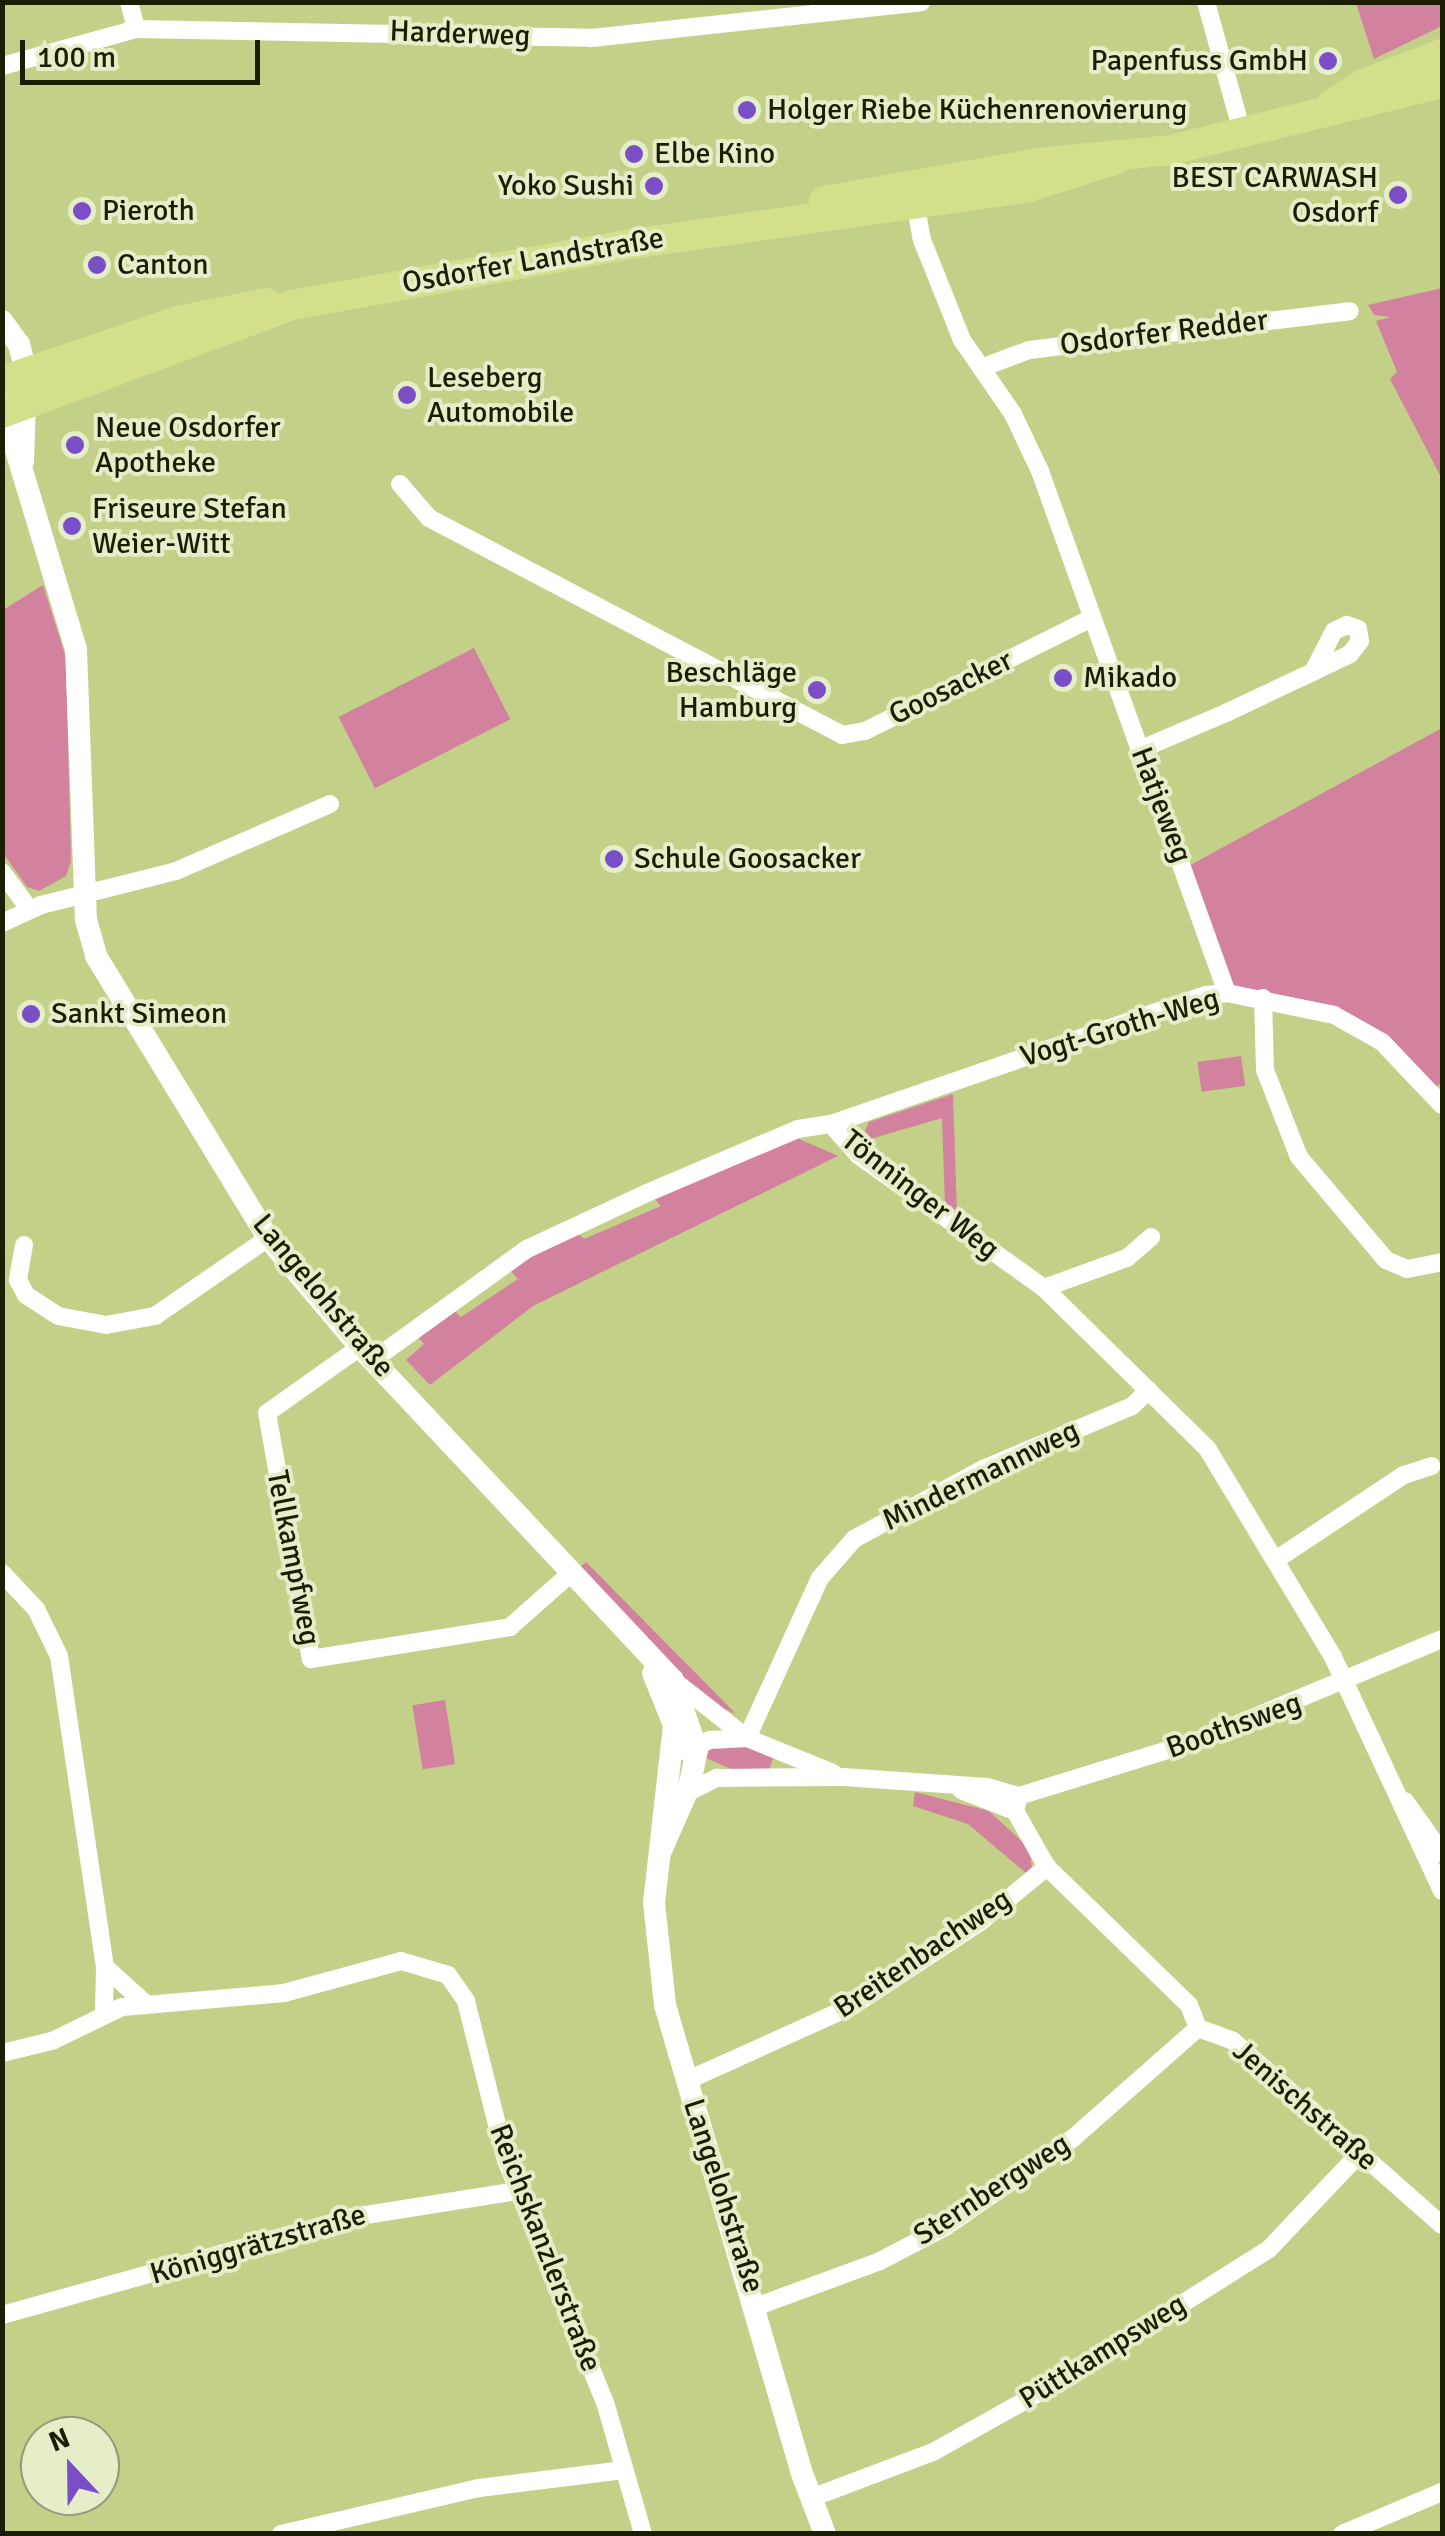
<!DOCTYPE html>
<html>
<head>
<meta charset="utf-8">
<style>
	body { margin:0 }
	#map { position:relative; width:1445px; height:2536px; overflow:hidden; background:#c3d088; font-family:Signika,sans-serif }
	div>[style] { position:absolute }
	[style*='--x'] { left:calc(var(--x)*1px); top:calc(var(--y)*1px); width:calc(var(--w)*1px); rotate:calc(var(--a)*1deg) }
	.green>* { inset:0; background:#d2829f; transform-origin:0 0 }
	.minor>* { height:18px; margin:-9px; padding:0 9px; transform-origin:9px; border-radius:9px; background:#fff }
	.tertiary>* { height:22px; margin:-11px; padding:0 11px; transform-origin:11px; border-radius:11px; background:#fff }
	.primary>* { height:30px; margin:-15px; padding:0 15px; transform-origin:15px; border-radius:15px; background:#d4df8b }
	.dots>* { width:28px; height:28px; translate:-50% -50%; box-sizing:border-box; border:5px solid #e6edc9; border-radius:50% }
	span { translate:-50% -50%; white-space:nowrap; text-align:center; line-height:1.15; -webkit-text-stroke:8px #e6edc9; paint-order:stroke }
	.street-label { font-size:30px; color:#1b1e02 }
	.poi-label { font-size:30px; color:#1b1e02 }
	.right { translate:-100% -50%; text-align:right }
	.left { translate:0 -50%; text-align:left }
	.frame { position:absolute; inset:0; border:5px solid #1b1e02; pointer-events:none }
	.north { position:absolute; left:20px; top:2416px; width:100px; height:100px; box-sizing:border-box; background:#e6edc9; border:2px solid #959a79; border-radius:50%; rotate:338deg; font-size:28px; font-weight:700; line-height:40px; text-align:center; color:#1b1e02 }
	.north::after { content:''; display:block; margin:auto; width:35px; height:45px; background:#7a4ec7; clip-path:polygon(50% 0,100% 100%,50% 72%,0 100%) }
	.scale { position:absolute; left:20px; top:40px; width:240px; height:45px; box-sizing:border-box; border:5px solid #1b1e02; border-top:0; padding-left:12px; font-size:30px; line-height:35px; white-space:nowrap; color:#1b1e02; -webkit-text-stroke:8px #e6edc9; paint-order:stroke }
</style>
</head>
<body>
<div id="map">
	<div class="green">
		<div style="clip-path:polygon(1356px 3px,1442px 3px,1442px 26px,1374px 59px)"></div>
		<div style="clip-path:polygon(1442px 288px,1442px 479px,1390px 379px,1397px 372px,1376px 321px,1391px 317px,1374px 315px,1368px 305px)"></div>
		<div style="clip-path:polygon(43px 585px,66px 658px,71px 861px,66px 876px,39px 891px,27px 887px,3px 853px,3px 610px)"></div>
		<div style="left:474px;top:648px;width:80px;height:152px;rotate:63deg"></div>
		<div style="clip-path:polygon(1442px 728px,1442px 1083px,1430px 1089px,1334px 1015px,1227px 993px,1185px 868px)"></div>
		<div style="left:1241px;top:1056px;width:30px;height:44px;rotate:82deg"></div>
		<div style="clip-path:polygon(953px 1094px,957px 1214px,945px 1206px,942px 1118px,860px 1142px,869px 1122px)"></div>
		<div style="clip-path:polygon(797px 1138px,838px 1156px,533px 1306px,430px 1385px,406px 1360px,424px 1344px,417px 1336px,452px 1308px,461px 1317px,518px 1279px,509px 1269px,576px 1232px,584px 1239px,661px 1206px,652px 1196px)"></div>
		<div style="clip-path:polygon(586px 1562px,736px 1714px,707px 1701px,577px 1570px)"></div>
		<div style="left:445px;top:1700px;width:65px;height:33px;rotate:81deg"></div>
		<div style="clip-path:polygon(735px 1742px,773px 1758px,769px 1771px,731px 1769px,704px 1757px,705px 1747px)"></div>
		<div style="clip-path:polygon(915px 1792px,989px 1811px,1029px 1848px,1032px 1867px,1026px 1873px,968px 1824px,913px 1806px)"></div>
	</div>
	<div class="minor">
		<div style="--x:129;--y:2;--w:28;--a:75"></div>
		<div style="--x:1206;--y:2;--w:135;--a:74.5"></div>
		<div style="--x:2;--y:66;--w:139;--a:-15.4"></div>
		<div style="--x:136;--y:29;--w:456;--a:1.1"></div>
		<div style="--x:592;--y:38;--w:331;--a:-6.2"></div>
		<div style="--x:914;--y:197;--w:44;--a:79.5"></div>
		<div style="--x:922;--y:240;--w:108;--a:68.2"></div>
		<div style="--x:962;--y:340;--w:90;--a:55.4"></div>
		<div style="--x:1013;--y:414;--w:63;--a:64.7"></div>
		<div style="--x:1040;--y:471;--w:554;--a:70.29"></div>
		<div style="--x:981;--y:368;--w:51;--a:-20.6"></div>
		<div style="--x:1029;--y:350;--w:323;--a:-6.9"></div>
		<div style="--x:400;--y:484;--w:45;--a:49.5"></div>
		<div style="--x:429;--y:518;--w:467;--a:27.7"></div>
		<div style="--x:842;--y:735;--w:23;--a:-10"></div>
		<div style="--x:865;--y:731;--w:251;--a:-26.5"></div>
		<div style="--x:1139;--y:750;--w:97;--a:-23.1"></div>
		<div style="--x:1228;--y:712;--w:82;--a:-25.3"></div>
		<div style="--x:1302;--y:677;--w:12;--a:-24"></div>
		<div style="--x:1313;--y:672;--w:41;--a:-25.9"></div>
		<div style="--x:1350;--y:654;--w:16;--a:-52"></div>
		<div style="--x:1360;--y:641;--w:12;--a:-99"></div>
		<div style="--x:1358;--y:629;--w:12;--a:-160"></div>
		<div style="--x:1347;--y:625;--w:14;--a:155"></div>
		<div style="--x:1334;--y:631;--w:46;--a:117.1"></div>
		<div style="--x:2;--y:872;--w:47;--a:53.6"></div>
		<div style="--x:2;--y:923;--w:43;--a:-24.8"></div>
		<div style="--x:41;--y:905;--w:139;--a:-14.1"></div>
		<div style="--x:176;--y:871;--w:168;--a:-23.5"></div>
		<div style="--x:1263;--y:998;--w:72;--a:88.4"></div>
		<div style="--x:1265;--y:1070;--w:93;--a:68.7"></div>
		<div style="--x:1299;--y:1157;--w:135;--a:49.8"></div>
		<div style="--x:1386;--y:1260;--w:23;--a:23"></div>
		<div style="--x:1407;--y:1269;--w:36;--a:-11"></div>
		<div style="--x:831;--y:1124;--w:41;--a:48.9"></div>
		<div style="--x:858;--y:1155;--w:229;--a:35.6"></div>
		<div style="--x:1044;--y:1288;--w:228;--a:44.5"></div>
		<div style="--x:1207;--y:1448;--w:244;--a:58.9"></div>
		<div style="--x:1333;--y:1657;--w:258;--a:65"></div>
		<div style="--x:24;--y:1245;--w:36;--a:100"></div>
		<div style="--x:18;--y:1280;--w:17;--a:62"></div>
		<div style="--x:26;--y:1295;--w:38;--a:33"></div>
		<div style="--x:58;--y:1316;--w:49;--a:10.6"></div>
		<div style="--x:106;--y:1325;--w:50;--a:-10.4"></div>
		<div style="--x:155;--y:1316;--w:137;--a:-34.6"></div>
		<div style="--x:1044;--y:1288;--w:88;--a:-19.9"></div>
		<div style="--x:1127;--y:1258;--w:32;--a:-41"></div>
		<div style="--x:360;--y:1347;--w:114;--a:144.6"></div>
		<div style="--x:267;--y:1413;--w:250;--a:79.9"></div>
		<div style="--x:311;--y:1659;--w:202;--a:-9.1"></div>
		<div style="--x:510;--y:1627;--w:80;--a:-41.5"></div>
		<div style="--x:373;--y:1360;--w:190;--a:-35.8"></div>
		<div style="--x:527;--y:1249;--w:132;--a:-25"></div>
		<div style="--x:647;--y:1193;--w:164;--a:-23"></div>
		<div style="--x:798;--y:1129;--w:33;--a:-9"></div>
		<div style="--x:831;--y:1124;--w:397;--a:-19"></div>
		<div style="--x:1206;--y:995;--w:21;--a:-5"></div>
		<div style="--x:1227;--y:993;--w:109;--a:11.6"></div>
		<div style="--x:1334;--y:1015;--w:55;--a:29.4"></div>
		<div style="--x:1382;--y:1042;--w:87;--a:46.4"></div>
		<div style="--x:1277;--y:1559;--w:152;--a:-33.5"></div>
		<div style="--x:1404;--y:1475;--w:29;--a:-18"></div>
		<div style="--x:2;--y:1573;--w:50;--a:46.6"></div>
		<div style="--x:36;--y:1609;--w:52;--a:63.9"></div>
		<div style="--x:59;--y:1656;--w:314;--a:81.6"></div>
		<div style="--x:105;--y:1967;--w:45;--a:91.3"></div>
		<div style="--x:673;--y:1680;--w:94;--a:38.1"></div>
		<div style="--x:747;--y:1738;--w:93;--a:22.1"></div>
		<div style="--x:747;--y:1738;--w:176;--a:-65.5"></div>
		<div style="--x:820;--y:1578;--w:52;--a:-48.9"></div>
		<div style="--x:854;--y:1539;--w:147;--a:-28.5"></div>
		<div style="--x:983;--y:1469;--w:162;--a:-22.9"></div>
		<div style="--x:1132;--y:1406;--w:23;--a:-43"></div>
		<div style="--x:686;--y:1752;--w:27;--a:-27"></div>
		<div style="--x:710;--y:1740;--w:37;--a:-3"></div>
		<div style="--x:961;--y:1790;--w:58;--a:21.3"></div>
		<div style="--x:687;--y:1793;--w:34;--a:-27"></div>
		<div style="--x:717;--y:1778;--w:126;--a:-0.5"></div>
		<div style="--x:843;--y:1777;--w:144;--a:4"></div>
		<div style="--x:987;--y:1787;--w:33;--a:16"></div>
		<div style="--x:1019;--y:1796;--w:16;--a:105"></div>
		<div style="--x:1015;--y:1811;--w:64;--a:60.3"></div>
		<div style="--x:1047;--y:1867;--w:198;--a:44.2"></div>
		<div style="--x:1189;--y:2005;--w:25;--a:69"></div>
		<div style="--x:1198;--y:2028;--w:37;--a:20"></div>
		<div style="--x:1233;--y:2041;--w:278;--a:41.4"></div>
		<div style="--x:1019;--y:1796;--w:186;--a:-17.2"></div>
		<div style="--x:1197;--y:1741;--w:265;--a:-22.6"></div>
		<div style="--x:1405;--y:1801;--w:64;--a:54.6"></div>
		<div style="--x:105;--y:1967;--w:55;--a:42.1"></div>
		<div style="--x:2;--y:2053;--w:51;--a:-13.5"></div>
		<div style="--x:52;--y:2041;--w:78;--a:-25.9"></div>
		<div style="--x:122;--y:2007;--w:163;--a:-4.9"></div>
		<div style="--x:284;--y:1993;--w:121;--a:-15.3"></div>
		<div style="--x:401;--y:1961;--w:49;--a:16.6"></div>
		<div style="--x:448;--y:1975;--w:32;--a:55"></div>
		<div style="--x:466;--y:2001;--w:164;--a:75.9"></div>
		<div style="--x:506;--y:2160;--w:261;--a:67.8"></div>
		<div style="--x:605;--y:2402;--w:137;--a:73.9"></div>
		<div style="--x:686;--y:2081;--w:184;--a:-24.3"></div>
		<div style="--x:854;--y:2005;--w:151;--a:-33.4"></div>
		<div style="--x:980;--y:1922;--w:87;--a:-39.4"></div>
		<div style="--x:758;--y:2306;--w:130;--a:-20.2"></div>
		<div style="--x:880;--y:2261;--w:73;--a:-27.6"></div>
		<div style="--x:945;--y:2227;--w:155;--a:-34.7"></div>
		<div style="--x:1072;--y:2139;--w:168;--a:-41.4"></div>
		<div style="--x:2;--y:2315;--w:364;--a:-15.6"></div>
		<div style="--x:353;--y:2217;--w:166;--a:-9"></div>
		<div style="--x:811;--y:2498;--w:130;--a:-20.7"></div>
		<div style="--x:933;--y:2452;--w:145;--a:-29.2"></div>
		<div style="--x:1060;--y:2381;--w:247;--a:-32.3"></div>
		<div style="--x:1269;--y:2249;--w:132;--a:-46.5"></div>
		<div style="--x:281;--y:2534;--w:203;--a:-13.1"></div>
		<div style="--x:479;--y:2488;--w:146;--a:-7.1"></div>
		<div style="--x:1342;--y:2534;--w:108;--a:-22.8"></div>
	</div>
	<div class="tertiary">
		<div style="--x:2;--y:321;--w:29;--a:54"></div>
		<div style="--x:19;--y:344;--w:29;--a:76"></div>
		<div style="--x:26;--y:372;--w:89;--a:91.9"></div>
		<div style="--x:2;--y:404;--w:256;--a:73.2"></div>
		<div style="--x:76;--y:649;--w:271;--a:87.9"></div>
		<div style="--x:86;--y:920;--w:37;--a:74"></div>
		<div style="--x:96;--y:956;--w:330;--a:58.6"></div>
		<div style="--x:268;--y:1238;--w:143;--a:49.8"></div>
		<div style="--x:360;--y:1347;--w:457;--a:46.8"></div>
		<div style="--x:673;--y:1680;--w:74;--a:71.1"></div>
		<div style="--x:697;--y:1750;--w:38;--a:102"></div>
		<div style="--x:689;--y:1787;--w:72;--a:113.7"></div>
		<div style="--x:653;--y:1673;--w:56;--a:68"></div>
		<div style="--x:674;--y:1725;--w:179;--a:96.4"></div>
		<div style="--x:654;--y:1903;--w:103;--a:83.8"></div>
		<div style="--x:665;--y:2005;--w:485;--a:73.7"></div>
		<div style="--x:801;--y:2471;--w:67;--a:69.1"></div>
	</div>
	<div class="primary">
		<div style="--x:1332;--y:104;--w:37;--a:-33"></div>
		<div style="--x:1363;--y:84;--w:85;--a:-20.8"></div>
		<div style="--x:824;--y:201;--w:218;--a:-10"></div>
		<div style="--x:1039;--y:163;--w:133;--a:-5.6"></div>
		<div style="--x:1171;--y:150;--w:279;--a:-13.9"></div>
		<div style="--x:2;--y:381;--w:186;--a:-18.8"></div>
		<div style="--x:178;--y:321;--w:91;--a:-11.4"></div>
		<div style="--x:2;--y:413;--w:309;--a:-20.4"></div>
		<div style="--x:292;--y:305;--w:337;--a:-10.2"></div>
		<div style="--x:624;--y:245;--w:409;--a:-8.1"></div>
		<div style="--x:1029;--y:187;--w:89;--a:-17.6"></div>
	</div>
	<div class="dots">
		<div style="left:1328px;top:61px;background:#7a4ec7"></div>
		<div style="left:747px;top:110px;background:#7a4ec7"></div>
		<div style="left:634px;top:154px;background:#7a4ec7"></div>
		<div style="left:654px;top:186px;background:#7a4ec7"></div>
		<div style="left:1398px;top:195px;background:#7a4ec7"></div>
		<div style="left:82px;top:211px;background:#7a4ec7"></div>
		<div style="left:97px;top:265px;background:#7a4ec7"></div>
		<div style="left:407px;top:395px;background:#7a4ec7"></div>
		<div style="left:75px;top:445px;background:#7a4ec7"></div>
		<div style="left:72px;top:526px;background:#7a4ec7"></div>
		<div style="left:1063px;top:678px;background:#7a4ec7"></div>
		<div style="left:817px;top:690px;background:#7a4ec7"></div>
		<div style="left:614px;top:859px;background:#7a4ec7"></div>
		<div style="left:31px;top:1014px;background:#7a4ec7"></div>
	</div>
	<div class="street-label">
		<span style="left:460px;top:34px;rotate:2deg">Harderweg</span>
		<span style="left:533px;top:261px;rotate:-10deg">Osdorfer Landstraße</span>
		<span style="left:1164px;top:333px;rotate:-7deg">Osdorfer Redder</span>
		<span style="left:951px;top:688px;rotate:-26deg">Goosacker</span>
		<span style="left:1161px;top:805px;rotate:69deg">Hatjeweg</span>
		<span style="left:1120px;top:1028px;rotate:-17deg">Vogt-Groth-Weg</span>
		<span style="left:920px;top:1195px;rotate:38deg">Tönninger Weg</span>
		<span style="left:323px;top:1296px;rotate:50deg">Langelohstraße</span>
		<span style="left:981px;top:1476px;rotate:-26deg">Mindermannweg</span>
		<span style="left:293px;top:1558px;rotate:79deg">Tellkampfweg</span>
		<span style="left:1234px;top:1726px;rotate:-20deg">Boothsweg</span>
		<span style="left:923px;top:1954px;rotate:-34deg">Breitenbachweg</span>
		<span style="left:1305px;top:2106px;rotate:41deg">Jenischstraße</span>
		<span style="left:992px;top:2190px;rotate:-33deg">Sternbergweg</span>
		<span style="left:723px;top:2196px;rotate:72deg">Langelohstraße</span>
		<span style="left:258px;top:2245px;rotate:-16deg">Königgrätzstraße</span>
		<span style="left:545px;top:2248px;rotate:69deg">Reichskanzlerstraße</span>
		<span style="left:1103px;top:2352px;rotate:-32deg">Püttkampsweg</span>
	</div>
	<div class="poi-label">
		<span class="right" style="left:1308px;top:61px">Papenfuss GmbH</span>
		<span class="left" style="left:767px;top:110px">Holger Riebe Küchenrenovierung</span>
		<span class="left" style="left:654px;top:154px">Elbe Kino</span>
		<span class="right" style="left:1378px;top:195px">BEST CARWASH<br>Osdorf</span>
		<span class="right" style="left:634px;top:186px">Yoko Sushi</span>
		<span class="left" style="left:102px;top:211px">Pieroth</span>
		<span class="left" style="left:117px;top:265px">Canton</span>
		<span class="left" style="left:427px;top:395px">Leseberg<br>Automobile</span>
		<span class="left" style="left:95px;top:445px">Neue Osdorfer<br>Apotheke</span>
		<span class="left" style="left:92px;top:526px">Friseure Stefan<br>Weier-Witt</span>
		<span class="right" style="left:797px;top:690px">Beschläge<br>Hamburg</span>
		<span class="left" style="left:1083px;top:678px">Mikado</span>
		<span class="left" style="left:634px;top:859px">Schule Goosacker</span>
		<span class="left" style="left:51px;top:1014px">Sankt Simeon</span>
	</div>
	<div class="frame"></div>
	<div class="north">N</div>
	<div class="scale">100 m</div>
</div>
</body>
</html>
